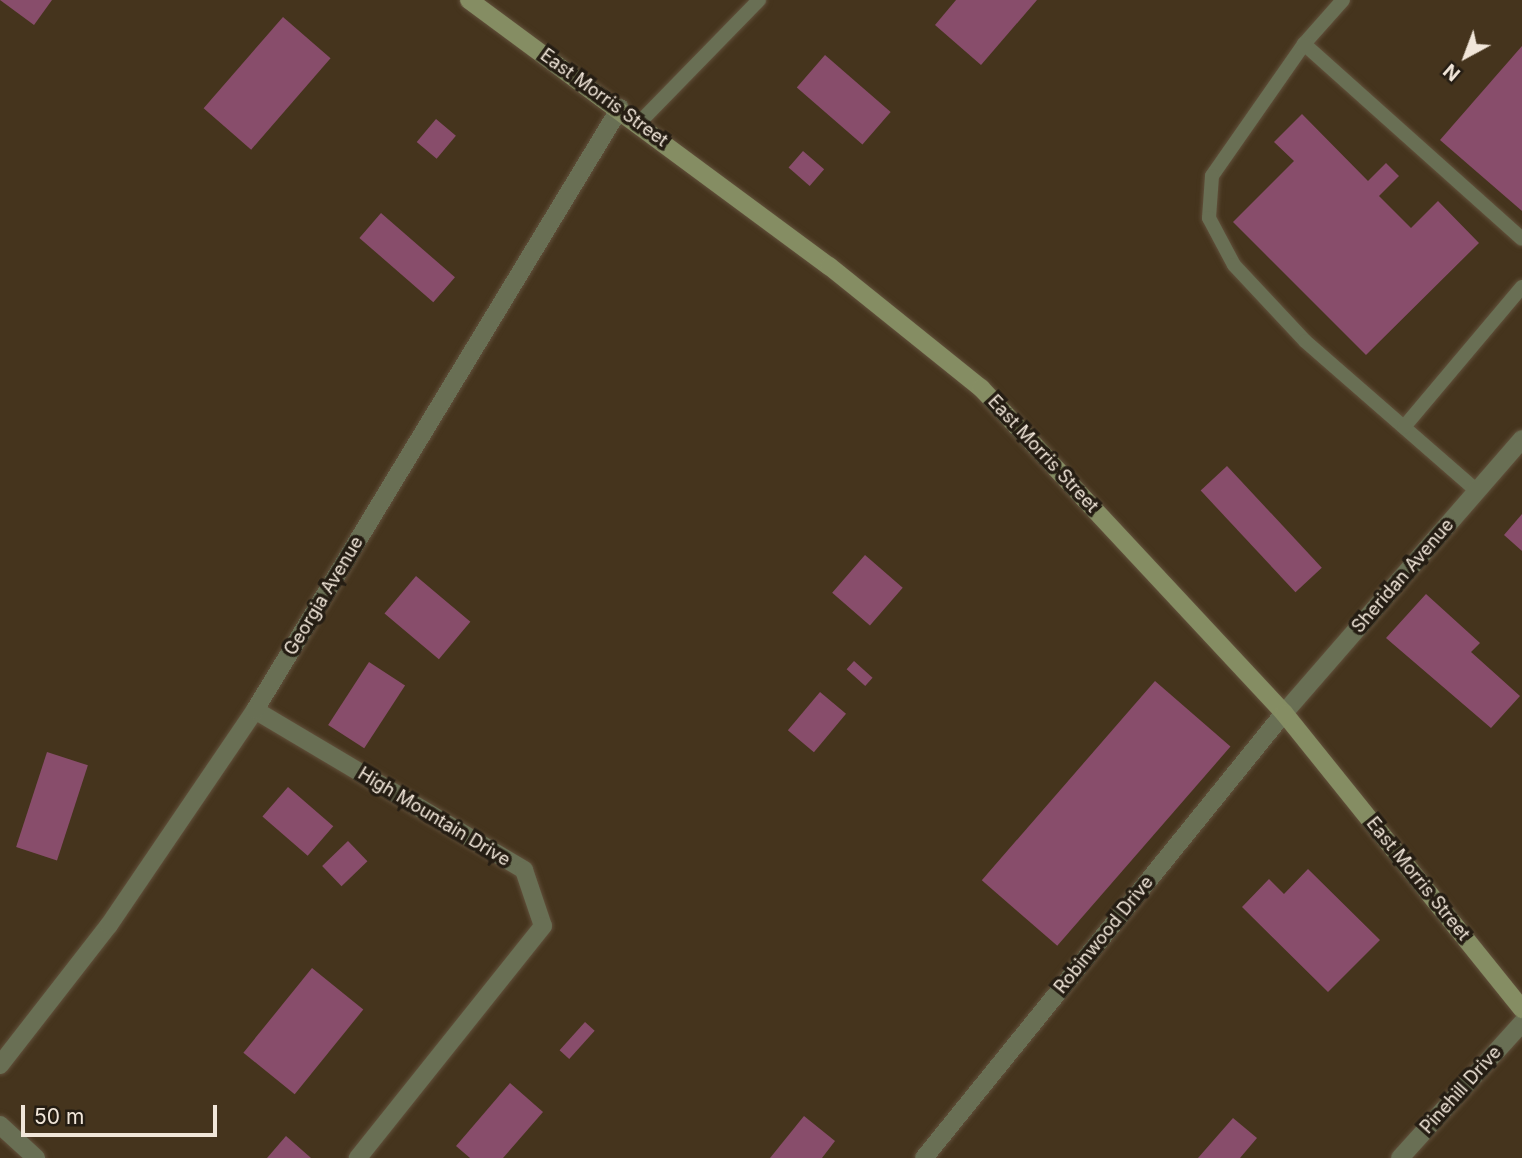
<!DOCTYPE html>
<html>
<head>
<meta charset="utf-8">
<style>
	body { margin:0 }
	#map { position:relative; width:1522px; height:1158px; overflow:hidden; background:#45341d; font-family:Inter,sans-serif }
	div>[style] { position:absolute }
	[style*='--x'] { left:calc(var(--x)*1px); top:calc(var(--y)*1px); width:calc(var(--w)*1px); rotate:calc(var(--a)*1deg) }
	.building>* { inset:0; background:#884d6b; transform-origin:0 0 }
	.roads { filter:drop-shadow(0 0 2px #61503b) drop-shadow(0 0 2px #61503b) }
	.lane>* { height:14px; margin:-7px; padding:0 7px; transform-origin:7px; border-radius:7px; background:#696f54 }
	.street>* { height:18px; margin:-9px; padding:0 9px; transform-origin:9px; border-radius:9px; background:#696f54 }
	.secondary>* { height:18px; margin:-9px; padding:0 9px; transform-origin:9px; border-radius:9px; background:#858d63 }
	span { translate:-50% -50%; white-space:nowrap; text-align:center; line-height:1.15; -webkit-text-stroke:7px #251d13; paint-order:stroke }
	.street-label { font-size:18px; color:#f1e6d9 }
	.north { position:absolute; left:1431px; top:21px; width:70px; height:70px; -webkit-text-stroke:5px #251d13; paint-order:stroke; rotate:221deg; font-size:19px; font-weight:700; line-height:28px; text-align:center; color:#f1e6d9 }
	.north::after { content:''; display:block; margin:auto; width:24px; height:32px; background:#f1e6d9; clip-path:polygon(50% 0,100% 100%,50% 72%,0 100%) }
	.scale { position:absolute; left:21px; top:1105px; width:196px; height:32px; box-sizing:border-box; border:4px solid #f1e6d9; border-top:0; padding-left:9px; font-size:21px; line-height:24px; white-space:nowrap; color:#f1e6d9; -webkit-text-stroke:5px #251d13; paint-order:stroke }
</style>
</head>
<body>
<div id="map">
	<div class="building">
		<div style="clip-path:polygon(0 0,52px 0,34px 25px)"></div>
		<div style="clip-path:polygon(956px 0,1037px 0,981px 65px,935px 25px)"></div>
		<div style="left:283px;top:17px;width:63px;height:121px;rotate:41deg"></div>
		<div style="clip-path:polygon(1522px 46px,1522px 211px,1440px 140px)"></div>
		<div style="left:825px;top:55px;width:87px;height:43px;rotate:41deg"></div>
		<div style="clip-path:polygon(1302px 114px,1368px 181px,1386px 163px,1399px 176px,1379px 196px,1411px 228px,1438px 201px,1479px 243px,1366px 355px,1233px 222px,1294px 161px,1274px 142px)"></div>
		<div style="left:436px;top:119px;width:26px;height:30px;rotate:40deg"></div>
		<div style="left:803px;top:151px;width:28px;height:22px;rotate:41deg"></div>
		<div style="left:381px;top:213px;width:98px;height:33px;rotate:41deg"></div>
		<div style="left:1227px;top:466px;width:139px;height:36px;rotate:47deg"></div>
		<div style="clip-path:polygon(1522px 514px,1522px 551px,1504px 535px)"></div>
		<div style="left:865px;top:555px;width:50px;height:50px;rotate:41deg"></div>
		<div style="left:416px;top:576px;width:71px;height:49px;rotate:40deg"></div>
		<div style="clip-path:polygon(1426px 594px,1480px 643px,1471px 652px,1520px 696px,1491px 728px,1386px 638px)"></div>
		<div style="left:854px;top:661px;width:25px;height:11px;rotate:42deg"></div>
		<div style="left:369px;top:662px;width:43px;height:75px;rotate:33deg"></div>
		<div style="left:1155px;top:681px;width:100px;height:264px;rotate:41deg"></div>
		<div style="left:820px;top:692px;width:34px;height:50px;rotate:40deg"></div>
		<div style="left:47px;top:752px;width:43px;height:100px;rotate:18deg"></div>
		<div style="left:288px;top:787px;width:60px;height:39px;rotate:41deg"></div>
		<div style="left:348px;top:841px;width:28px;height:36px;rotate:46deg"></div>
		<div style="clip-path:polygon(1308px 869px,1380px 940px,1328px 992px,1242px 907px,1269px 879px,1284px 894px)"></div>
		<div style="left:312px;top:968px;width:66px;height:109px;rotate:39deg"></div>
		<div style="left:585px;top:1022px;width:13px;height:38px;rotate:42deg"></div>
		<div style="clip-path:polygon(510px 1083px,543px 1112px,503px 1158px,470px 1158px,456px 1146px)"></div>
		<div style="clip-path:polygon(804px 1116px,835px 1141px,822px 1158px,770px 1158px)"></div>
		<div style="clip-path:polygon(1233px 1118px,1257px 1138px,1240px 1158px,1198px 1158px)"></div>
		<div style="clip-path:polygon(286px 1136px,311px 1158px,267px 1158px)"></div>
	</div>
	<div class="roads">
		<div class="lane">
			<div style="--x:1343;--y:0;--w:59;--a:131.6"></div>
			<div style="--x:1304;--y:44;--w:161;--a:124.9"></div>
			<div style="--x:1212;--y:176;--w:42;--a:94.1"></div>
			<div style="--x:1209;--y:218;--w:53;--a:62"></div>
			<div style="--x:1234;--y:265;--w:104;--a:46.9"></div>
			<div style="--x:1305;--y:341;--w:228;--a:41.1"></div>
			<div style="--x:1304;--y:44;--w:292;--a:41.8"></div>
			<div style="--x:639;--y:123;--w:172;--a:-45.7"></div>
			<div style="--x:1404;--y:427;--w:183;--a:-49.9"></div>
		</div>
		<div class="street">
			<div style="--x:255;--y:710;--w:313;--a:30.7"></div>
			<div style="--x:524;--y:870;--w:59;--a:71.3"></div>
			<div style="--x:543;--y:926;--w:297;--a:128.6"></div>
			<div style="--x:0;--y:1065;--w:177;--a:-52.1"></div>
			<div style="--x:109;--y:925;--w:260;--a:-55.8"></div>
			<div style="--x:255;--y:710;--w:704;--a:-58.77"></div>
			<div style="--x:0;--y:1125;--w:49;--a:42.5"></div>
			<div style="--x:924;--y:1158;--w:572;--a:-51.03"></div>
			<div style="--x:1284;--y:713;--w:363;--a:-49"></div>
			<div style="--x:1400;--y:1158;--w:182;--a:-47.9"></div>
		</div>
		<div class="secondary">
			<div style="--x:469;--y:0;--w:448;--a:36.5"></div>
			<div style="--x:829;--y:266;--w:195;--a:38.8"></div>
			<div style="--x:981;--y:388;--w:444;--a:47"></div>
			<div style="--x:1284;--y:713;--w:380;--a:51.2"></div>
		</div>
	</div>
	<div class="street-label">
		<span style="left:604px;top:98px;rotate:36deg">East Morris Street</span>
		<span style="left:1043px;top:454px;rotate:47deg">East Morris Street</span>
		<span style="left:1403px;top:576px;rotate:-49deg">Sheridan Avenue</span>
		<span style="left:324px;top:596px;rotate:-59deg">Georgia Avenue</span>
		<span style="left:434px;top:817px;rotate:31deg">High Mountain Drive</span>
		<span style="left:1418px;top:879px;rotate:51deg">East Morris Street</span>
		<span style="left:1104px;top:935px;rotate:-51deg">Robinwood Drive</span>
		<span style="left:1461px;top:1090px;rotate:-48deg">Pinehill Drive</span>
	</div>
	<div class="north">N</div>
	<div class="scale">50 m</div>
</div>
</body>
</html>
